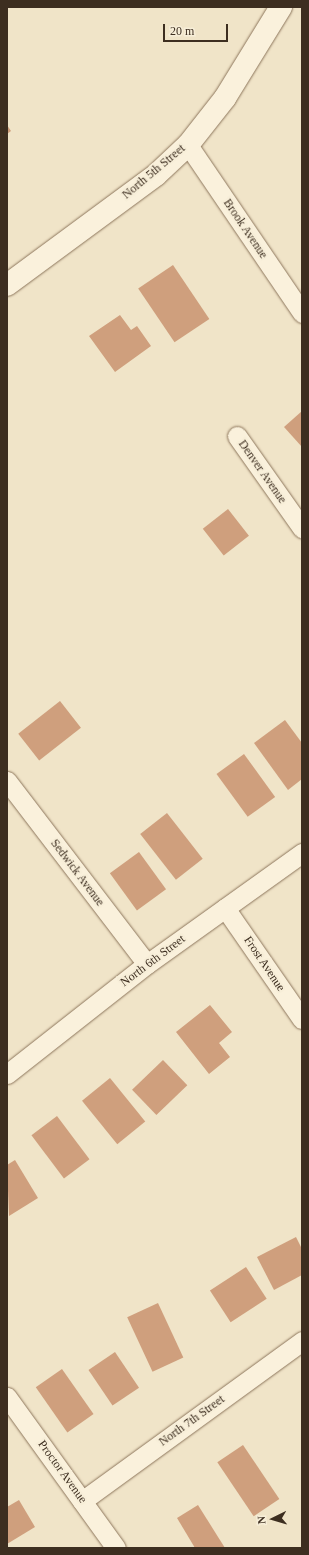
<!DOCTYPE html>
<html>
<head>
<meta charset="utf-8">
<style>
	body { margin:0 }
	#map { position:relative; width:309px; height:1555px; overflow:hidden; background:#f0e4c8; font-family:"Times New Roman",serif }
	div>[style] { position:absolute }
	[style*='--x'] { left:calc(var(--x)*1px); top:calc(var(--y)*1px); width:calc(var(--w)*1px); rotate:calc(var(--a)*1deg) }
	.building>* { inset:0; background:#cf9f7d; transform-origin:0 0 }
	.roads { filter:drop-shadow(0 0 1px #8d765c) drop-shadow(0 0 1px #8d765c) }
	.street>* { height:19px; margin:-9.5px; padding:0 9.5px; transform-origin:9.5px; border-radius:9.5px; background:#faf1dc }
	.secondary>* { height:22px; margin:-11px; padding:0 11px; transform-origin:11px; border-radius:11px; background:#faf1dc }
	span { translate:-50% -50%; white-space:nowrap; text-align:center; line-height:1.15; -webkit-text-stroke:4px #f7eed8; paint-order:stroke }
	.street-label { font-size:12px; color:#3d2e20 }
	.frame { position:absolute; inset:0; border:8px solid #3d2e20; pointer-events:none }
	.north { position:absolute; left:253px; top:1499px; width:40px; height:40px; -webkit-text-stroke:3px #f7eed8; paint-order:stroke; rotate:265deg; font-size:11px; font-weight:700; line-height:16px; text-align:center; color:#3d2e20 }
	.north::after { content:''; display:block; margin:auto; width:14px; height:18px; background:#3d2e20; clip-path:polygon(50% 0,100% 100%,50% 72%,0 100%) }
	.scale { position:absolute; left:163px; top:24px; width:65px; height:18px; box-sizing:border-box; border:2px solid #3d2e20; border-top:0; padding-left:5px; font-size:12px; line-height:14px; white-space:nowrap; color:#3d2e20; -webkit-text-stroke:3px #f7eed8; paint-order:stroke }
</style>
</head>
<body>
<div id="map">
	<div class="building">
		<div style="clip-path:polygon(7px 125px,11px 131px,7px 134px)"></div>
		<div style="left:173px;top:265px;width:65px;height:42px;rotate:56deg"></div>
		<div style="clip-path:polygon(120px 315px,131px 330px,137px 326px,151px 346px,115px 372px,89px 336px)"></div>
		<div style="clip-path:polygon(302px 411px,302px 447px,284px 427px)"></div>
		<div style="left:228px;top:509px;width:34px;height:32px;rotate:52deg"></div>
		<div style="left:60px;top:701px;width:34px;height:53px;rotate:52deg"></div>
		<div style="clip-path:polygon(285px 720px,302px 743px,302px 779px,288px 790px,254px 743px)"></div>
		<div style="left:244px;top:754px;width:53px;height:34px;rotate:54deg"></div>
		<div style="left:167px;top:813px;width:58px;height:34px;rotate:52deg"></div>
		<div style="left:139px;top:852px;width:46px;height:36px;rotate:54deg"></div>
		<div style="clip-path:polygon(210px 1005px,232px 1032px,219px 1043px,230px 1057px,209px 1074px,176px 1032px)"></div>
		<div style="left:163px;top:1060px;width:35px;height:43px;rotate:46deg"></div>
		<div style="left:110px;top:1078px;width:56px;height:36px;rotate:51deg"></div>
		<div style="left:57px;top:1116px;width:54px;height:32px;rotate:53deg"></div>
		<div style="clip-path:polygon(15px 1160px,38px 1198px,9px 1216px,7px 1165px)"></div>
		<div style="clip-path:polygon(296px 1237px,302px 1249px,302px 1275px,274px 1290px,257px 1257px)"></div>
		<div style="left:246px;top:1267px;width:38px;height:43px;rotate:57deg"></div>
		<div style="left:158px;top:1303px;width:60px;height:34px;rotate:65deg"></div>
		<div style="left:115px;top:1352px;width:43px;height:32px;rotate:56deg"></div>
		<div style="left:62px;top:1369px;width:55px;height:32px;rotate:55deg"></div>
		<div style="left:243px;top:1445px;width:65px;height:31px;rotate:56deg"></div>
		<div style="clip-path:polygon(19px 1500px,35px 1527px,7px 1544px,7px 1507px)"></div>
		<div style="clip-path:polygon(198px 1505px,225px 1548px,195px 1548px,177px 1518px)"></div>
	</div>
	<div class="roads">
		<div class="street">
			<div style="--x:188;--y:145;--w:203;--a:55.8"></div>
			<div style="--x:237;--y:436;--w:113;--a:54.8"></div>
			<div style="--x:7;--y:781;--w:230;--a:52.6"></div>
			<div style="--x:225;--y:908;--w:135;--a:55.3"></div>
			<div style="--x:7;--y:1074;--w:178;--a:-38.2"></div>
			<div style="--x:147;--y:964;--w:191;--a:-35.6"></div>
			<div style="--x:7;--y:1397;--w:186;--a:54.2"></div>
			<div style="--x:82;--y:1501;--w:272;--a:-36"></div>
		</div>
		<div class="secondary">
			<div style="--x:7;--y:285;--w:185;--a:-36.4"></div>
			<div style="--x:156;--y:175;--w:44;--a:-43.2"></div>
			<div style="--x:188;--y:145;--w:60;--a:-51.8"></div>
			<div style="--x:225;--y:98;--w:107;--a:-58.4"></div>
		</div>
	</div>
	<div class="street-label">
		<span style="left:154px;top:172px;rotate:-40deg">North 5th Street</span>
		<span style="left:245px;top:229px;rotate:56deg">Brook Avenue</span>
		<span style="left:262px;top:472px;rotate:55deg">Denver Avenue</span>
		<span style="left:77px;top:873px;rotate:53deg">Sedwick Avenue</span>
		<span style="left:153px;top:961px;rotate:-37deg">North 6th Street</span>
		<span style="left:264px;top:964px;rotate:56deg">Frost Avenue</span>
		<span style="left:192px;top:1421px;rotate:-36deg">North 7th Street</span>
		<span style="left:62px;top:1472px;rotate:54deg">Proctor Avenue</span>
	</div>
	<div class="frame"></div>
	<div class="north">N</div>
	<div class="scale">20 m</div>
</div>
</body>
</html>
